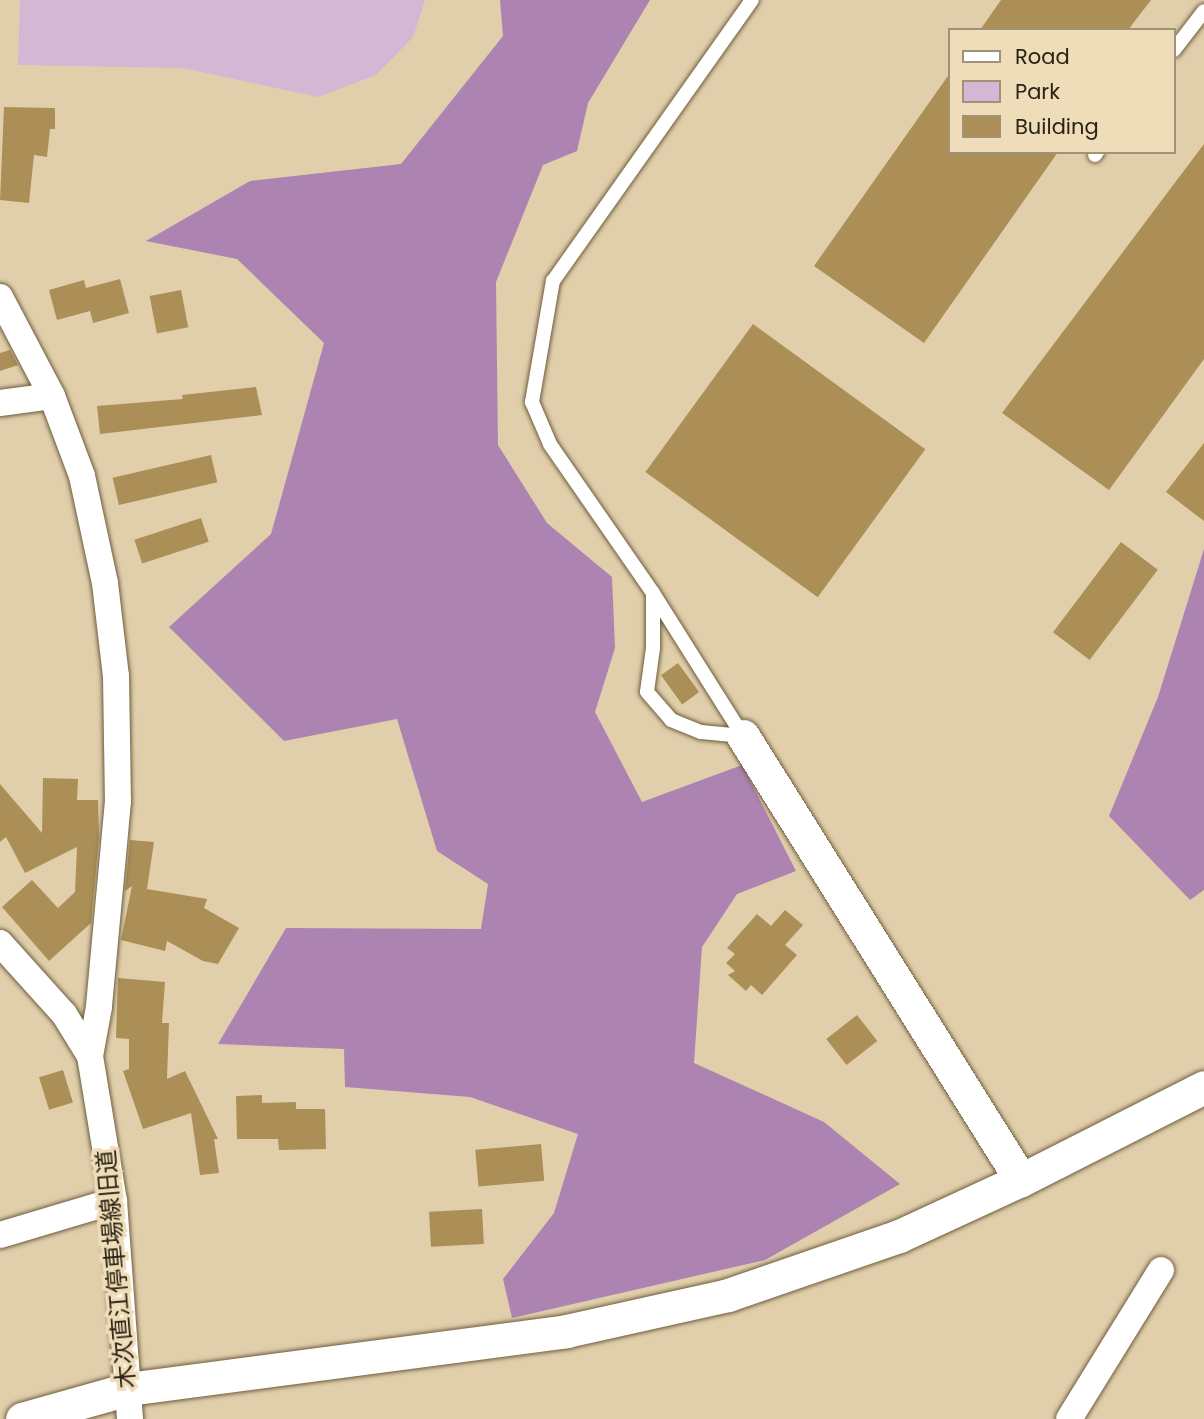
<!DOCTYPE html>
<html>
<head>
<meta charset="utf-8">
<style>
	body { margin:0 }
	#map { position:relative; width:1204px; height:1419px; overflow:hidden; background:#e1cfab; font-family:Poppins,"Noto Sans JP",sans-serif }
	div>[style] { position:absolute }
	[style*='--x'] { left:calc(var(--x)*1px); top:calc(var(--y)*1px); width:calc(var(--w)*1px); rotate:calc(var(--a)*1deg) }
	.green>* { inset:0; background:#d3b7d5 }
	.forest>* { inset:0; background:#ad83b1 }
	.building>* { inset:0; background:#ab8f57; transform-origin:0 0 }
	.roads { filter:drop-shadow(0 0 2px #6e5d3d) drop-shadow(0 0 2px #6e5d3d) }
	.service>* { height:14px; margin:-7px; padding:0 7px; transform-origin:7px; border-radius:7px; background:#fff }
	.minor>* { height:26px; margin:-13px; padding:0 13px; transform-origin:13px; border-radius:13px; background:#fff }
	.tertiary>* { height:33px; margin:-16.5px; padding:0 16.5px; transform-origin:16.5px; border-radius:16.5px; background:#fff }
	span { translate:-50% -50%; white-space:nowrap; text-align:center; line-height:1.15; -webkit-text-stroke:7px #efdcb8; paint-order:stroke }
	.street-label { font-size:24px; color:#2a2315 }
	.legend { position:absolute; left:948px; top:28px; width:228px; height:126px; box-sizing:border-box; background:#efdcb8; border:2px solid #a09277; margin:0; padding:9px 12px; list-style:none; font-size:21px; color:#2a2315 }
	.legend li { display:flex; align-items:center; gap:14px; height:35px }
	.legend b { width:35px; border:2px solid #a09277 }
</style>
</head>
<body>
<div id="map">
	<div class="green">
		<div style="clip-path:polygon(20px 0,425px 0,413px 37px,376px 75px,318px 97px,183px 68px,18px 65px)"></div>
	</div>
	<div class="forest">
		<div style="clip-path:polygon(500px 0,650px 0,588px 103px,577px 151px,543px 165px,496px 282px,498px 445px,547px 523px,612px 577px,615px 648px,595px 712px,642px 802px,742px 765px,796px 871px,737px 894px,702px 947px,694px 1063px,824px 1122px,900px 1184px,765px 1260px,512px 1318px,503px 1279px,554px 1213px,578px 1134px,470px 1097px,345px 1087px,344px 1049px,218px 1044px,286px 928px,481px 929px,488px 884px,437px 851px,397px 719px,284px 741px,169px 627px,271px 534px,324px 343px,237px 259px,146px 241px,250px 181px,401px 164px,503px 36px)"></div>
		<div style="clip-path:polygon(1204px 549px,1204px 890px,1190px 900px,1109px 816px,1158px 697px)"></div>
	</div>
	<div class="building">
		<div style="clip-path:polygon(1001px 0,1151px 0,1128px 30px,980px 30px)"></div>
		<div style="clip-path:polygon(950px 73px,950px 152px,1058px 152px,924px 343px,814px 266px)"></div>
		<div style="clip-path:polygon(4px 107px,55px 108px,55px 129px,50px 129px,47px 157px,34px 155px,29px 203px,0 200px)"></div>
		<div style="clip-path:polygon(1204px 144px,1204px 359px,1109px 490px,1002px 413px)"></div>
		<div style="clip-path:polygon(120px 279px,129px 313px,93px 323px,90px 311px,57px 320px,49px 290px,84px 280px,86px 288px)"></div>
		<div style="left:181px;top:290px;width:38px;height:32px;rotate:79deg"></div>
		<div style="left:753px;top:324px;width:213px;height:183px;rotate:36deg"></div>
		<div style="clip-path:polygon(10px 350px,18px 365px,0 371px,0 353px)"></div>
		<div style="clip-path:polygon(256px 387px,262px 415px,100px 434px,97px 406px,183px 399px,182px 395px)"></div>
		<div style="clip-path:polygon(1204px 443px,1204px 521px,1166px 492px)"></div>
		<div style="left:211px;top:455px;width:28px;height:101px;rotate:77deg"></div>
		<div style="left:201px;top:518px;width:25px;height:70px;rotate:72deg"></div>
		<div style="left:1121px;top:542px;width:46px;height:113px;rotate:37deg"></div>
		<div style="left:678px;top:663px;width:36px;height:21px;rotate:54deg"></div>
		<div style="clip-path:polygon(43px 778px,78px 779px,77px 800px,98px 800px,99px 837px,91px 923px,49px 961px,2px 907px,32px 880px,58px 908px,75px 892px,77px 847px,25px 873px,6px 837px,0 842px,0 784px,42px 833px)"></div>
		<div style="clip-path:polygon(130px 840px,154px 842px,147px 889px,207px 899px,204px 908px,239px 928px,218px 964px,203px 961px,167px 941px,165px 951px,121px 940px,132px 886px,125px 891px)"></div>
		<div style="clip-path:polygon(785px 910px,803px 925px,785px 945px,797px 955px,762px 995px,751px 985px,746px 991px,728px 975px,735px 971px,726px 963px,735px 954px,727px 948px,757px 914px,771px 926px)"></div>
		<div style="clip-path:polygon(118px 978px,165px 982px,162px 1023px,169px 1023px,167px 1079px,185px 1071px,218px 1139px,214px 1139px,219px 1173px,200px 1175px,191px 1113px,143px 1129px,123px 1071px,129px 1069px,129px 1039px,116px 1038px)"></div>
		<div style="left:857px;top:1015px;width:33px;height:39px;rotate:52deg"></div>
		<div style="left:63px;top:1070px;width:34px;height:25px;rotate:73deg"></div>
		<div style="clip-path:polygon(262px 1095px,262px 1103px,296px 1102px,296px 1109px,325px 1109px,326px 1149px,279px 1150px,278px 1139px,237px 1139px,236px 1096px)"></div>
		<div style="left:541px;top:1144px;width:37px;height:66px;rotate:85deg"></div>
		<div style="left:482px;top:1209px;width:35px;height:53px;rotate:87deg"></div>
	</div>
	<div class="roads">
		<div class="service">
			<div style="--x:1174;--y:50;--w:49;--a:-52.4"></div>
			<div style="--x:1095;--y:155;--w:4;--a:-56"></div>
			<div style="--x:653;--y:595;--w:53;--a:90"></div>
			<div style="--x:653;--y:648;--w:44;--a:97.8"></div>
			<div style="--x:647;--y:692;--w:37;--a:49"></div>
			<div style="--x:671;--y:720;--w:32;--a:22"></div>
			<div style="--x:701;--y:732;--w:42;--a:5.4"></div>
			<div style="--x:743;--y:736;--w:169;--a:-122.2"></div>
			<div style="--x:653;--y:593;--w:181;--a:-124.7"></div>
			<div style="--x:550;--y:444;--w:46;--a:-113.2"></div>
			<div style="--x:532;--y:402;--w:123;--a:-80.2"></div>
			<div style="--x:553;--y:281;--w:344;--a:-54.7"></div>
		</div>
		<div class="minor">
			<div style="--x:0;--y:297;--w:112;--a:62.3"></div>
			<div style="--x:52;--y:396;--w:85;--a:69.4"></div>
			<div style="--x:82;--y:476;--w:109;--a:77.9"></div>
			<div style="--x:105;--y:583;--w:94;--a:83.3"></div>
			<div style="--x:116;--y:676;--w:125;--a:89.1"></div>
			<div style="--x:118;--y:801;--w:207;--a:95.3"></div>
			<div style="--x:99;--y:1007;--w:50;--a:100.4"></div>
			<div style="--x:0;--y:403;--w:52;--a:-7.7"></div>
			<div style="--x:0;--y:943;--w:96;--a:48"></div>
			<div style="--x:64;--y:1014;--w:49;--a:58.2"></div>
			<div style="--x:90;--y:1056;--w:147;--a:80.6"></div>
			<div style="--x:114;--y:1201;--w:219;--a:85.8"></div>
			<div style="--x:0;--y:1235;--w:119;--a:-16.6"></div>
			<div style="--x:1069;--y:1419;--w:175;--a:-58.3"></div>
		</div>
		<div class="tertiary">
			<div style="--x:743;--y:736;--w:524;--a:57.95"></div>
			<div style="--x:22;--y:1419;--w:110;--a:-15.8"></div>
			<div style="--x:128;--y:1389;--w:442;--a:-7.5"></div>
			<div style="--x:566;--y:1331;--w:166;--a:-12.5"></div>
			<div style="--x:728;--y:1295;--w:181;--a:-19"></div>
			<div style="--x:899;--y:1236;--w:134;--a:-24.7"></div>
			<div style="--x:1021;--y:1180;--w:205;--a:-26.9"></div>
		</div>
	</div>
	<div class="street-label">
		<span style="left:116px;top:1269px;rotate:-95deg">木次直江停車場線旧道</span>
	</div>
	<ul class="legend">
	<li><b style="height:9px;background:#fff"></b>Road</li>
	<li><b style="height:19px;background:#d3b7d5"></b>Park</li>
	<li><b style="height:19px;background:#ab8f57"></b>Building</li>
	</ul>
</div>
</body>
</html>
